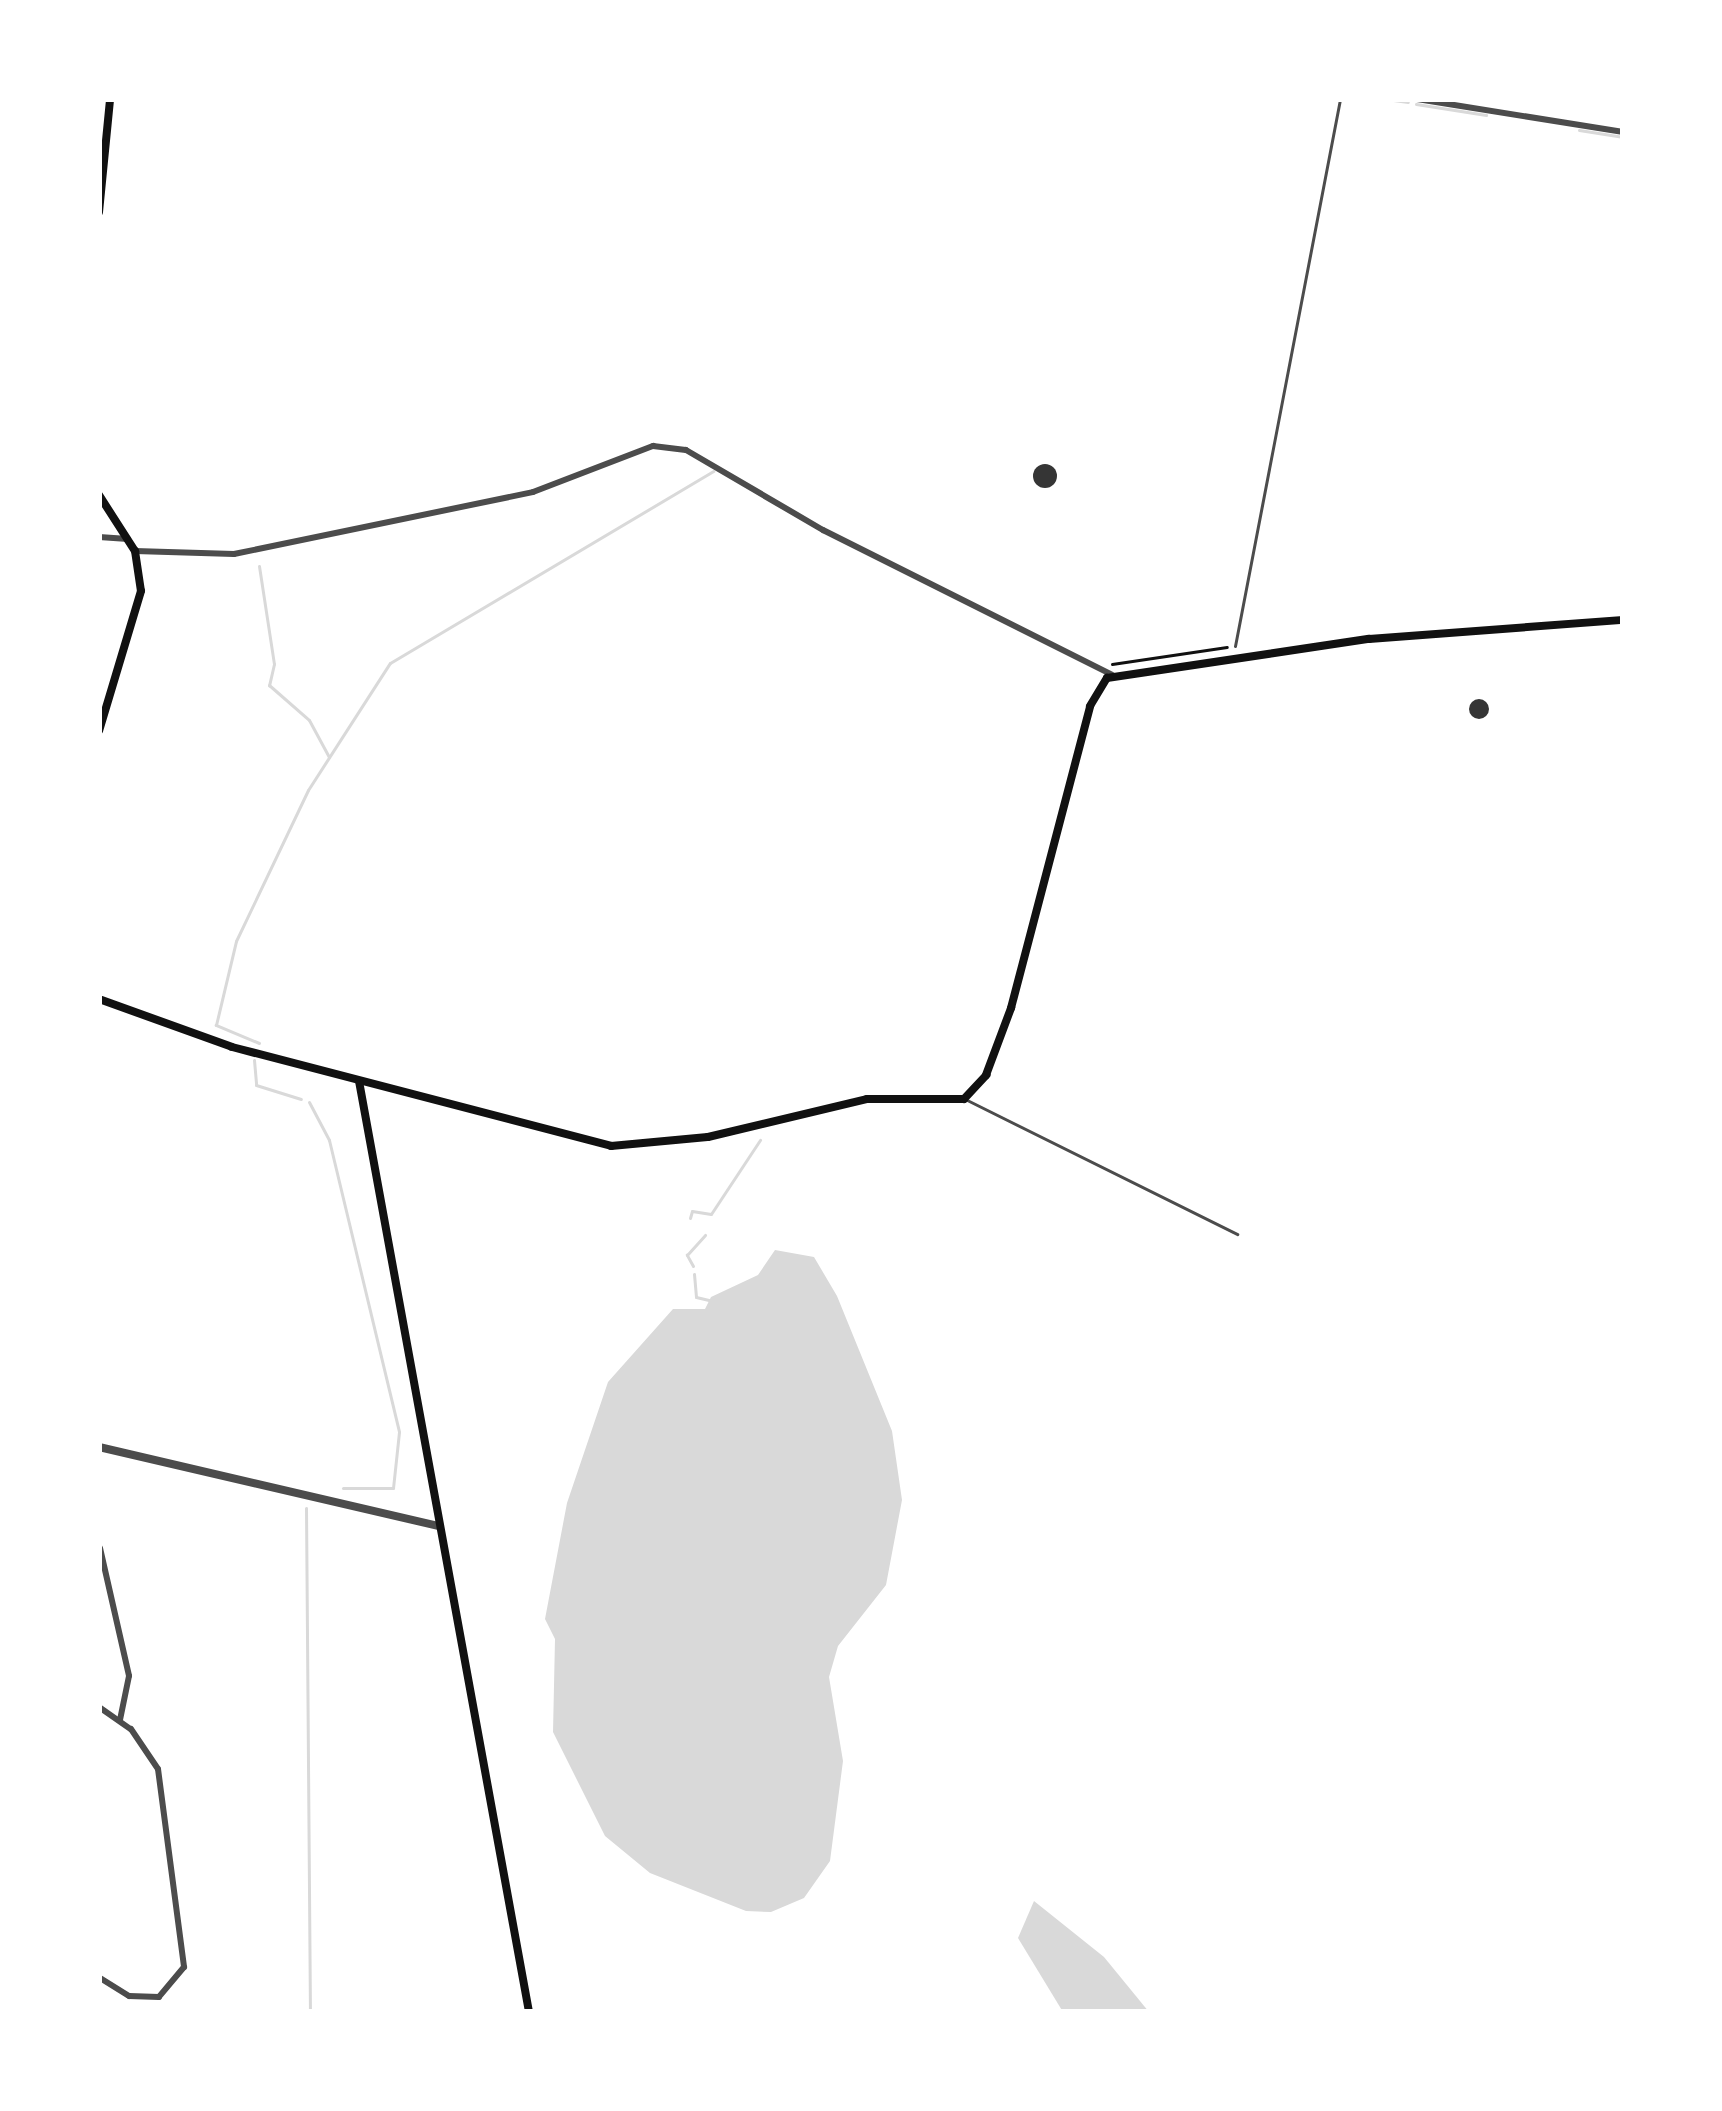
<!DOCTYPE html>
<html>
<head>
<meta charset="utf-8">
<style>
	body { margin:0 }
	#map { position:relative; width:1722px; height:2111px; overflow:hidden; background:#fff; font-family:Barlow,sans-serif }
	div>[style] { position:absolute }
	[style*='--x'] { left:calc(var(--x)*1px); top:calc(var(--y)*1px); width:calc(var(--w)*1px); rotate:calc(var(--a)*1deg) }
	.water>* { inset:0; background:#d9d9d9 }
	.stream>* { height:3px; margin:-1.5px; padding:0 1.5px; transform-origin:1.5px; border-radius:1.5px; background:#d9d9d9 }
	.building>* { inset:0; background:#353535 }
	.round { border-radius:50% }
	.path>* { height:3px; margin:-1.5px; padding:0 1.5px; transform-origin:1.5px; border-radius:1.5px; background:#111 }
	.service>* { height:3px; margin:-1.5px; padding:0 1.5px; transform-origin:1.5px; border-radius:1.5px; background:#4c4c4c }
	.minor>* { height:6px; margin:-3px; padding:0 3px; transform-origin:3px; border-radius:3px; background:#4c4c4c }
	.tertiary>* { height:8px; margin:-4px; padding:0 4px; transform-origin:4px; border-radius:4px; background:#4c4c4c }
	.secondary>* { height:8px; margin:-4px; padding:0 4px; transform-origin:4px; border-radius:4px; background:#111 }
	span { translate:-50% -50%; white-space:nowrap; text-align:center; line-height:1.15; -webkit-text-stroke:10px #fff; paint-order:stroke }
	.frame { position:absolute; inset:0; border:102px solid #fff; pointer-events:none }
</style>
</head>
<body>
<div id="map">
	<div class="water">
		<div style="clip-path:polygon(775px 1250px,814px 1257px,837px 1296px,892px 1431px,902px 1500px,886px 1585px,838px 1646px,829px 1677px,843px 1761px,830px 1861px,804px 1898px,771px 1912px,746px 1911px,650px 1873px,605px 1836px,553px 1732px,555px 1639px,545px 1619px,567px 1503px,608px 1382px,673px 1309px,705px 1309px,711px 1297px,758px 1275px)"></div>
		<div style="clip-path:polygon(1034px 1901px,1104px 1957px,1149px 2012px,1063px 2012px,1018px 1938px)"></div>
	</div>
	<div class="stream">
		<div style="--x:1386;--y:99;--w:22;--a:8"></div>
		<div style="--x:1416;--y:104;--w:71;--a:8.9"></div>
		<div style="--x:1579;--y:130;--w:45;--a:9"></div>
		<div style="--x:259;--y:566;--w:99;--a:81.3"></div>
		<div style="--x:274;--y:664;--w:22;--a:103"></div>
		<div style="--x:269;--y:685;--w:53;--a:41.2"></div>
		<div style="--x:309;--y:720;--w:42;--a:61.6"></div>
		<div style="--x:259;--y:1043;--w:47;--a:-157.3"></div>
		<div style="--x:216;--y:1025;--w:86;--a:-76.6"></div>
		<div style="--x:236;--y:941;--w:167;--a:-64.5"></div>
		<div style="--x:308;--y:790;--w:151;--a:-57.2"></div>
		<div style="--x:390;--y:663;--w:376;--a:-30.7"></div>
		<div style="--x:254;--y:1060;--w:25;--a:85"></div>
		<div style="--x:256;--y:1085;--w:47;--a:17.3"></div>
		<div style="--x:309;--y:1102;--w:43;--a:62.2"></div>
		<div style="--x:329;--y:1140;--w:300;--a:76.5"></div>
		<div style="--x:399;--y:1432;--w:56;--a:96.1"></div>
		<div style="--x:393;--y:1488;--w:50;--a:180"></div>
		<div style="--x:690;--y:1218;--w:7;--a:-74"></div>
		<div style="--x:692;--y:1211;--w:19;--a:9"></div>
		<div style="--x:711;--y:1214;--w:89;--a:-56.5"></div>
		<div style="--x:693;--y:1266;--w:13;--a:-119"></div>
		<div style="--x:687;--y:1255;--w:27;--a:-48"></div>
		<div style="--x:694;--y:1274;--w:23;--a:85"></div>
		<div style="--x:696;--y:1297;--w:13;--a:13"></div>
		<div style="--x:306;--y:1508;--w:504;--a:89.55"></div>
	</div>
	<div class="building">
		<div class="round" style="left:1033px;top:464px;width:24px;height:24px"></div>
		<div class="round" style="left:1469px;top:699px;width:20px;height:20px"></div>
	</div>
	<div class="path">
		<div style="--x:1112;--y:664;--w:116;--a:-8.4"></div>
	</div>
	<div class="service">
		<div style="--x:1235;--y:646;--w:557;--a:-79.13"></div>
		<div style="--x:965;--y:1099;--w:304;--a:26.4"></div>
	</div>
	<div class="minor">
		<div style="--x:1417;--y:99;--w:209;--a:9.1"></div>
		<div style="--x:99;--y:537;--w:29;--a:4"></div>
		<div style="--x:135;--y:551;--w:99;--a:1.7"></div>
		<div style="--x:234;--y:554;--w:305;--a:-11.7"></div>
		<div style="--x:533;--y:492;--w:129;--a:-21"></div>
		<div style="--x:653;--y:446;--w:33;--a:7"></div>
		<div style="--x:686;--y:450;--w:159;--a:30.3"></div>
		<div style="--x:823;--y:530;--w:323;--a:26.6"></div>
		<div style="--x:100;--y:1548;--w:131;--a:77.2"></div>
		<div style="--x:129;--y:1676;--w:45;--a:101.6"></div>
		<div style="--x:99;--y:1707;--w:39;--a:35"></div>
		<div style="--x:131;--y:1729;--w:48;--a:56"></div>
		<div style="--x:158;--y:1769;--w:200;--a:82.5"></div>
		<div style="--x:184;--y:1967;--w:39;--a:130"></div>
		<div style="--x:159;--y:1997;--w:30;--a:-178"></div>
		<div style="--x:129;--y:1996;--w:36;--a:-148"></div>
	</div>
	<div class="tertiary">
		<div style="--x:99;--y:1447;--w:348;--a:13.1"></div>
	</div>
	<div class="secondary">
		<div style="--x:99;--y:212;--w:114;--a:-84.4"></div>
		<div style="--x:99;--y:495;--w:67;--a:57.3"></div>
		<div style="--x:135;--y:551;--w:40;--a:81.5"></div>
		<div style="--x:141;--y:591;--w:146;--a:106.7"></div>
		<div style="--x:99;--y:999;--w:141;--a:19.8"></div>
		<div style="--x:232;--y:1047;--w:392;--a:14.6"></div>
		<div style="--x:611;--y:1146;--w:97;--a:-5.3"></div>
		<div style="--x:708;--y:1137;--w:163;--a:-13.4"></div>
		<div style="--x:867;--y:1099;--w:97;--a:0"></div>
		<div style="--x:964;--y:1099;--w:33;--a:-47"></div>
		<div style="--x:986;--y:1075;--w:72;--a:-69.5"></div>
		<div style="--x:1011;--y:1008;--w:312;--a:-75.3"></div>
		<div style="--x:1090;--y:706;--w:33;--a:-59"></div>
		<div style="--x:1107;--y:678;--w:265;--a:-8.5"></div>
		<div style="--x:1369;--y:639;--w:255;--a:-4.3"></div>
		<div style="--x:359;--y:1081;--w:946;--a:79.65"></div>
	</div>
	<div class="frame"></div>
</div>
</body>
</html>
